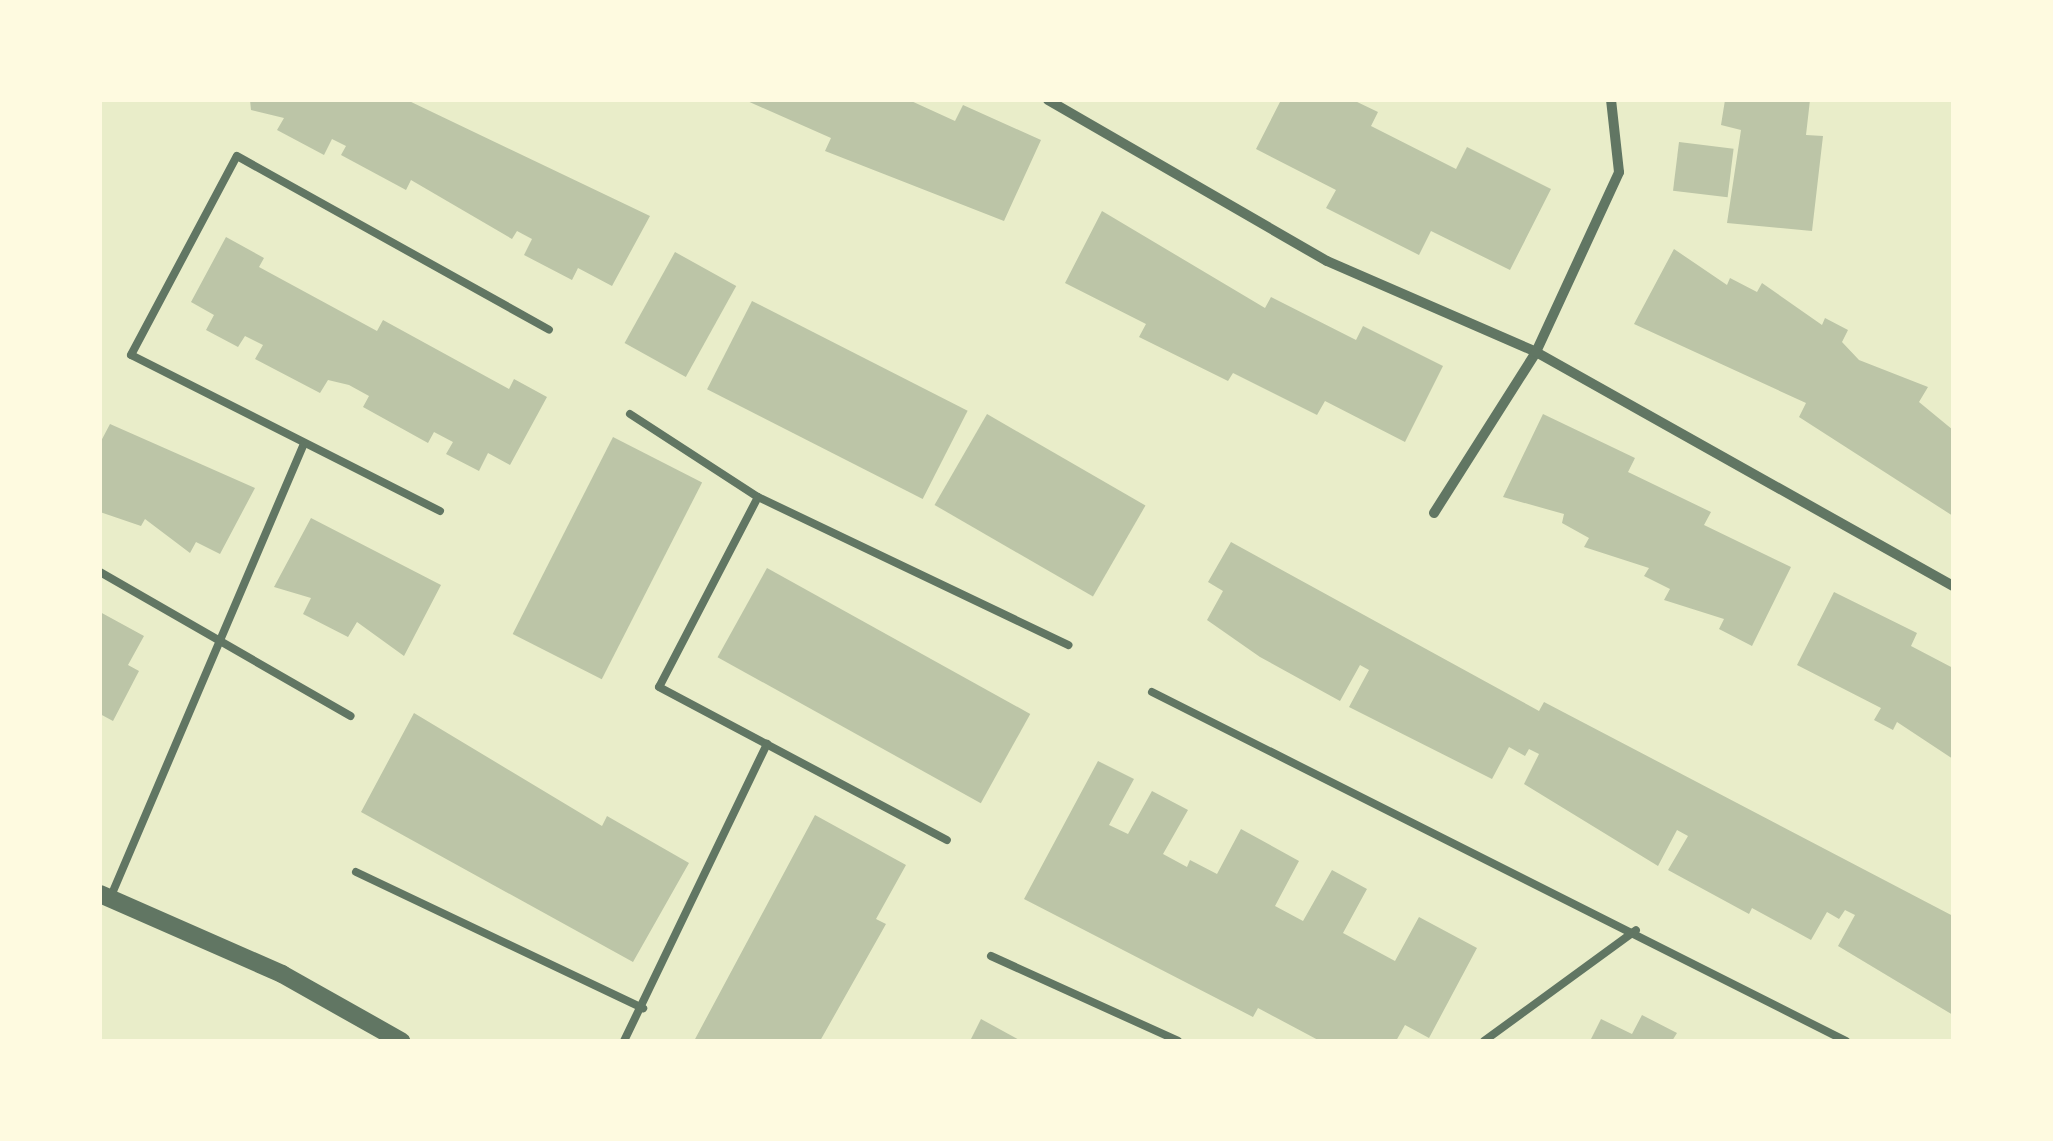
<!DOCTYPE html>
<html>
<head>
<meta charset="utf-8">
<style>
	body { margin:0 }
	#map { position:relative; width:2053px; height:1141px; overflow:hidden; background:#e9edc9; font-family:"Titillium Web",sans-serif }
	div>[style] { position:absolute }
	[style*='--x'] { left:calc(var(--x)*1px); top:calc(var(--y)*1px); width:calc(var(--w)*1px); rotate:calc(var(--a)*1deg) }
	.building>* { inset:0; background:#bcc5a7; transform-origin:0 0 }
	.service>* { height:8px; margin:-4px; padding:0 4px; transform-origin:4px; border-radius:4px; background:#617663 }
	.minor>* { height:10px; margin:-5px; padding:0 5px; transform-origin:5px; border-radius:5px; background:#617663 }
	.tertiary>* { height:18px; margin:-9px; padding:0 9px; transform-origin:9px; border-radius:9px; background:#617663 }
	span { translate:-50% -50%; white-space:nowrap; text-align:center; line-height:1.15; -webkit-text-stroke:8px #fefae0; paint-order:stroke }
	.frame { position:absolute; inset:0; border:102px solid #fefae0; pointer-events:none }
</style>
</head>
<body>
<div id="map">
	<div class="building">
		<div style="clip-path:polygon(250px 100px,407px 100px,650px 216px,612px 286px,578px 268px,572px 280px,524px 255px,532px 239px,517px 231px,512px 239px,411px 180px,406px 190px,341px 155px,346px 146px,332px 139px,324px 155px,277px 130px,284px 118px,251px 110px)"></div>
		<div style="clip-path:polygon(745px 100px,909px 100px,955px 121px,963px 105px,1041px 140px,1004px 221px,825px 151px,831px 138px)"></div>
		<div style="clip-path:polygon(1281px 100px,1353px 100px,1378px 112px,1371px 126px,1456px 169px,1467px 147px,1551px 189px,1510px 270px,1431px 231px,1419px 255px,1326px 208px,1336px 190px,1256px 149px)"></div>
		<div style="clip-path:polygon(1725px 100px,1810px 100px,1806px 135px,1823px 136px,1812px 231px,1727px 223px,1741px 130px,1721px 125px)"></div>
		<div style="left:1679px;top:142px;width:55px;height:49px;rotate:7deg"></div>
		<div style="clip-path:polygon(1102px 211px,1265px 308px,1271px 297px,1356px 340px,1363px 326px,1443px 366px,1405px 442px,1325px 401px,1317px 415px,1233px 373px,1228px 381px,1139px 337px,1146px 324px,1065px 283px)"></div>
		<div style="clip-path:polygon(226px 237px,264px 258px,259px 267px,377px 331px,383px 320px,509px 389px,514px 379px,547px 397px,510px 465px,488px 453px,479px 471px,446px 454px,453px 442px,434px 432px,428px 443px,363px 407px,369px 396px,349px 385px,328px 380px,320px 393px,255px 359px,263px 345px,245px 336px,238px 347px,206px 330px,214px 315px,191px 302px)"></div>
		<div style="clip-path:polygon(1674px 249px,1727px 285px,1730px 278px,1757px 292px,1762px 283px,1822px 325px,1825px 318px,1848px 330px,1842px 342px,1859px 360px,1928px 387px,1919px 402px,1953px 430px,1953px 516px,1799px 417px,1806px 403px,1634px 324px)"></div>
		<div style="left:675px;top:252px;width:70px;height:104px;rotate:29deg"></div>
		<div style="left:752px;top:301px;width:242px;height:99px;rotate:27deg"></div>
		<div style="left:987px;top:414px;width:183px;height:105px;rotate:30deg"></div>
		<div style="clip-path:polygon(1543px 414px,1635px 458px,1628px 472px,1711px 512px,1704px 525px,1791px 567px,1752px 646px,1719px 629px,1724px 619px,1664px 600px,1670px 589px,1644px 576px,1649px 568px,1584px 547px,1589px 538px,1562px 523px,1564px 514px,1503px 497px)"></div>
		<div style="clip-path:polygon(110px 424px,255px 488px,220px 554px,196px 542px,190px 553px,145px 519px,141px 526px,100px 512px,100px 443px)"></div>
		<div style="left:613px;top:437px;width:100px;height:221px;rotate:27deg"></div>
		<div style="clip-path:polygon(311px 518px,441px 585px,404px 656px,357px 622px,348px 637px,303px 614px,311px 598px,274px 587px)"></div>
		<div style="clip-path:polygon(1231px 542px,1539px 711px,1544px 702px,1953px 916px,1953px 1015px,1838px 946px,1855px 915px,1845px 910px,1839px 919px,1827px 912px,1811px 940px,1752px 908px,1749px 914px,1668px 870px,1688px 836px,1677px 830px,1658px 866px,1524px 784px,1539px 754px,1529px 749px,1525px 756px,1509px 747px,1492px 779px,1349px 707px,1369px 670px,1360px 665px,1340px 701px,1260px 657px,1207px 620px,1223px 591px,1208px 582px)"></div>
		<div style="left:767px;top:568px;width:301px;height:102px;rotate:29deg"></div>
		<div style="clip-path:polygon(1834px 592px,1917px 633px,1911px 646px,1953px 668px,1953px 759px,1897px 722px,1893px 730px,1874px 720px,1881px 708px,1797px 665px)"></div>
		<div style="clip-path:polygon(100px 612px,144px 636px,128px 665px,139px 671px,113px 721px,100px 714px)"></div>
		<div style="clip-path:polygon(414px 713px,602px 826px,607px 816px,689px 863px,633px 962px,361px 812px)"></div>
		<div style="clip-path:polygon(1098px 761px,1134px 779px,1109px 825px,1128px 834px,1152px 791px,1188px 810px,1163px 854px,1187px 867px,1190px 860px,1217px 874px,1241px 829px,1299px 861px,1275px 906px,1303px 921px,1332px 870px,1367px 889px,1343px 933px,1395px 961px,1419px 917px,1477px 948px,1429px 1038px,1405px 1025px,1396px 1041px,1320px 1041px,1258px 1008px,1253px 1017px,1024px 899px)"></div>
		<div style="clip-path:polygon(815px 815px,906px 865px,876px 919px,886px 924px,820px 1041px,694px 1041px)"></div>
		<div style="clip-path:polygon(1642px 1015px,1677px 1033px,1672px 1041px,1590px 1041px,1601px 1019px,1632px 1034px)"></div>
		<div style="clip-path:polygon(981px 1019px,1021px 1041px,970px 1041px)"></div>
	</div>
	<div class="service">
		<div style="--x:630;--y:414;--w:153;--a:33"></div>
		<div style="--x:758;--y:497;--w:344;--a:25.5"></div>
		<div style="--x:758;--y:497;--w:214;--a:117.5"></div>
		<div style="--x:659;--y:687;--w:326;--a:28"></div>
		<div style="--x:440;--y:511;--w:346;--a:-153.2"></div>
		<div style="--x:131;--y:355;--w:225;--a:-62"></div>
		<div style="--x:237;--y:156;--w:357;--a:29.1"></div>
		<div style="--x:100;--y:572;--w:289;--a:29.9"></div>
		<div style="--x:1152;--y:692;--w:777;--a:26.7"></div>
		<div style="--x:356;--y:872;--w:318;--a:25.4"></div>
		<div style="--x:111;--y:896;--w:492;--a:-66.9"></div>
		<div style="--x:991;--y:956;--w:205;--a:24.4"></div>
		<div style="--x:624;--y:1041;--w:330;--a:-64.3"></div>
		<div style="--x:1484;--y:1041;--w:188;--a:-36.1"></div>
	</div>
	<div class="minor">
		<div style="--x:1048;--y:100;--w:322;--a:30"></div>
		<div style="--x:1327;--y:261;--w:228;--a:23.5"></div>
		<div style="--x:1536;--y:352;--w:478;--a:29.3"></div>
		<div style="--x:1434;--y:513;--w:191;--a:-57.6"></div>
		<div style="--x:1536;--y:352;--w:198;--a:-65.2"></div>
		<div style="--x:1619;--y:172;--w:72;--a:-96.3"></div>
	</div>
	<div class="tertiary">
		<div style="--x:100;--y:894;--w:199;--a:23.7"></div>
		<div style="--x:282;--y:974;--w:137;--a:29.4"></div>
	</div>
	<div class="frame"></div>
</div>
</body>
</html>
